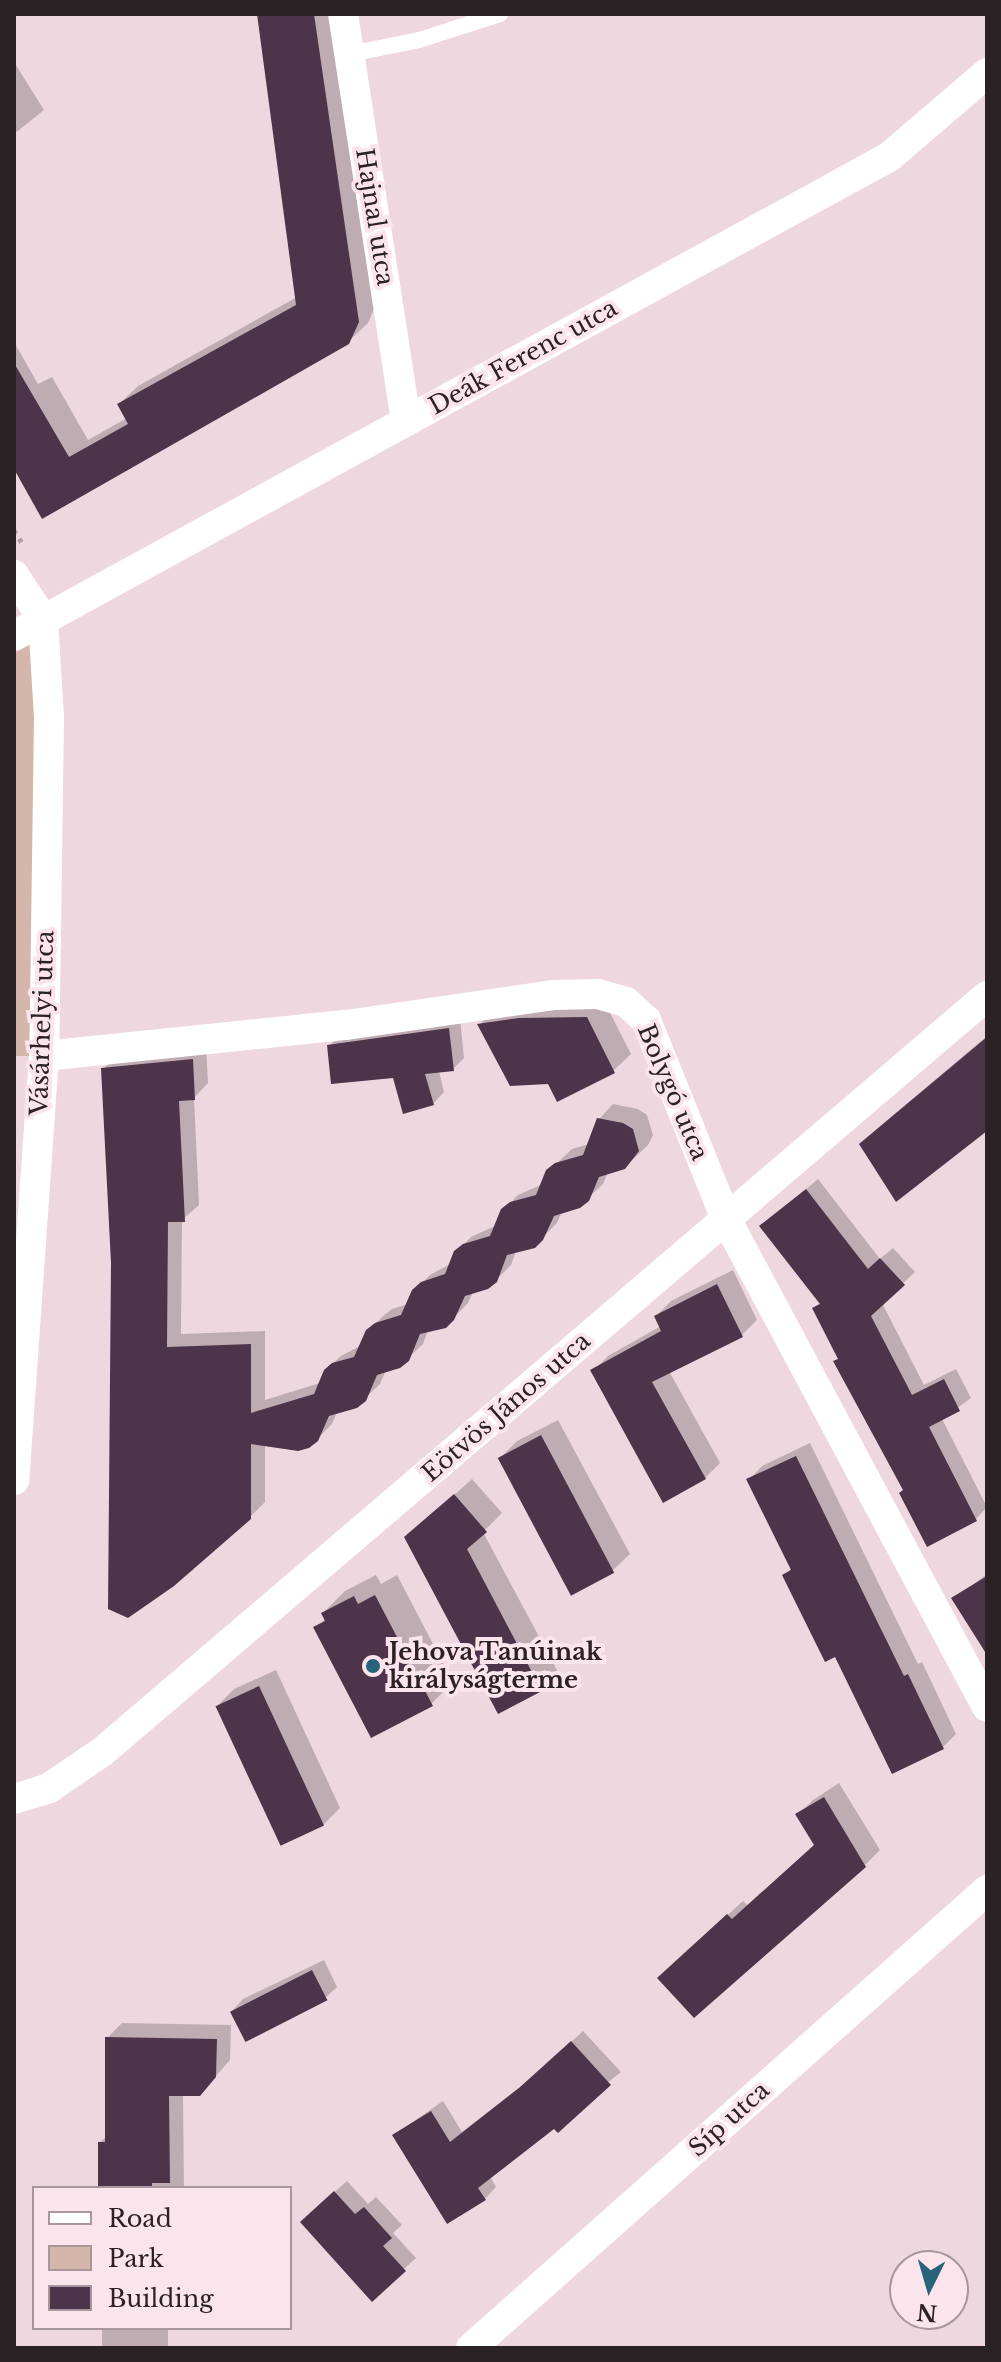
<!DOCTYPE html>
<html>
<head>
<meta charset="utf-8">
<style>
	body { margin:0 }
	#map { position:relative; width:1001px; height:2362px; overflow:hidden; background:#efd7df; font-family:"Libre Baskerville",serif }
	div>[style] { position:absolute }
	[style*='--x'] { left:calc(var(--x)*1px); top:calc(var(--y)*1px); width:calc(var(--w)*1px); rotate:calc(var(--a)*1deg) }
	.green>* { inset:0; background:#d4b7aa; transform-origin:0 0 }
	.shadow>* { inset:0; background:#0003; transform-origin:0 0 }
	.building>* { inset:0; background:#4d344a; transform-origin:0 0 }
	.path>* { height:5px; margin-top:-2.5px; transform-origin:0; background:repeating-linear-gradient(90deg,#b29fa5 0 4px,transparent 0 10px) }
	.lane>* { height:16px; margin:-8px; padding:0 8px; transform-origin:8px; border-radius:8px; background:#fff }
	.street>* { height:30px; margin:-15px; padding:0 15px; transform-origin:15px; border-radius:15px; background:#fff }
	.dots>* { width:22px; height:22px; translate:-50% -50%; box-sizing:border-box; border:4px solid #fce4ec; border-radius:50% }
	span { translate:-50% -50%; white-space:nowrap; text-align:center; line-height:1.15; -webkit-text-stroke:8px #fce4ec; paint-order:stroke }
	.street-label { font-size:24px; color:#2b2225 }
	.poi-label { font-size:24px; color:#2b2225; font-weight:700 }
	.left { translate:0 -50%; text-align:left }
	.frame { position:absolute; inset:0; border:16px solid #2b2225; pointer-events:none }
	.legend { position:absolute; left:32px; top:2186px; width:260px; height:144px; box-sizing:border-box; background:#fce4ec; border:2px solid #a8969c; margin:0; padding:10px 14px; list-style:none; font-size:24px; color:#2b2225 }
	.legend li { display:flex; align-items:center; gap:16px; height:40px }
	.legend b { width:40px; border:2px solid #a8969c }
	.north { position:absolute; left:889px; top:2250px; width:80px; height:80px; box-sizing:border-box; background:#fce4ec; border:2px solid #a8969c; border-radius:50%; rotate:185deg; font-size:22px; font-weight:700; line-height:32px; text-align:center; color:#2b2225 }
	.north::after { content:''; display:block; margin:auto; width:28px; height:36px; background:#27637b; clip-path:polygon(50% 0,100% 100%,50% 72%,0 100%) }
</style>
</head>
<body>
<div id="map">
	<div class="green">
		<div style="left:43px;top:619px;width:437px;height:34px;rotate:90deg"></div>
	</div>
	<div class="shadow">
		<div style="clip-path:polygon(258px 14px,334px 14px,377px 302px,368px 323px,348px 342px,43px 516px,14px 465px,14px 342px,38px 384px,52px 377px,88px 440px,127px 418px,119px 404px,138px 386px,297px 297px)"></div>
		<div style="clip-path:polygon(14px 62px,44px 110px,14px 134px)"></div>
		<div style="clip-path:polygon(604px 1001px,631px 1054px,613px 1071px,549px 1082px,479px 1025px,496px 1008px)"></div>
		<div style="clip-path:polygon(460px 1018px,464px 1058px,453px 1069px,439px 1071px,444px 1092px,433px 1104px,394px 1075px,329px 1046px,341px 1034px)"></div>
		<div style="clip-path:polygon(987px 1036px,987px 1128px,862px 1144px,878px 1128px)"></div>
		<div style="clip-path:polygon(206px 1045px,208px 1083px,194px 1098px,199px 1205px,182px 1220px,181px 1334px,265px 1331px,265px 1400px,320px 1383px,325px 1371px,341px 1356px,362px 1345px,368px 1331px,383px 1316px,392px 1309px,408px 1304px,414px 1291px,430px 1275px,452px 1263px,456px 1252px,471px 1237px,497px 1225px,503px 1211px,518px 1195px,543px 1184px,548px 1172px,572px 1149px,589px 1144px,599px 1119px,613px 1104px,638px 1109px,647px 1115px,653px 1135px,648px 1145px,624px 1168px,608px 1172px,603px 1184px,587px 1199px,562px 1211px,557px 1223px,542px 1238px,516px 1251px,511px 1265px,495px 1281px,473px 1292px,468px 1303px,453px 1318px,428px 1330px,423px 1344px,407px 1359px,386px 1370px,380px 1384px,364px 1399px,337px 1412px,332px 1424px,317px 1439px,265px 1444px,265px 1502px,250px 1517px,113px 1263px,103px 1069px,118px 1054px)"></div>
		<div style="clip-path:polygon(818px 1179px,880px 1259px,893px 1248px,915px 1272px,882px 1303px,924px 1385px,956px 1369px,971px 1398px,942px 1419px,987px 1507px,976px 1519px,905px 1490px,814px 1308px,821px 1302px,762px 1226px)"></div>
		<div style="clip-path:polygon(733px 1270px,757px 1320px,742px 1335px,669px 1371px,720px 1463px,705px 1478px,593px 1371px,608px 1356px,661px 1326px,656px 1316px,671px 1301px)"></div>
		<div style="clip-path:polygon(558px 1420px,630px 1554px,612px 1571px,500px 1458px,517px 1441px)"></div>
		<div style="clip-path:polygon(810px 1443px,918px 1664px,922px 1662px,956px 1734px,943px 1747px,836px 1655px,784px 1575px,792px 1568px,749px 1480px,762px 1466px)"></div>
		<div style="clip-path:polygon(472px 1479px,502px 1513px,483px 1532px,558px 1672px,541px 1689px,407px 1537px)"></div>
		<div style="clip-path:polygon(987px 1574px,987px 1652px,954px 1599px)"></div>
		<div style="clip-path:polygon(376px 1575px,381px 1584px,397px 1575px,453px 1682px,431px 1704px,316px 1628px,326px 1618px,323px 1613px,345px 1591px)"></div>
		<div style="clip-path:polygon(276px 1670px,340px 1808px,323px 1825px,217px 1706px,234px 1689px)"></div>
		<div style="clip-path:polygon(839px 1783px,880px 1850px,865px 1865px,675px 1963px,743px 1901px,748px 1906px,816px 1844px,798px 1815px,813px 1800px)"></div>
		<div style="clip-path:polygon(324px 1960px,337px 1987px,325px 1998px,232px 2011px,243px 1999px)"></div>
		<div style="clip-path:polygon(122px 2023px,231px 2025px,230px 2060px,200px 2094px,183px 2094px,184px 2188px,100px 2188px,100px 2142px,107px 2136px,107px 2038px)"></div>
		<div style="clip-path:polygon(583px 2031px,621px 2072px,490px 2176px,496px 2187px,485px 2199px,394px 2135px,443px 2101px,462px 2132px,533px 2077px)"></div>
		<div style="clip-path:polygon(347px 2181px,368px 2204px,376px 2197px,402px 2225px,393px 2233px,416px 2258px,404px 2269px,314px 2210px)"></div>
		<div style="left:102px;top:2328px;width:66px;height:20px"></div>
	</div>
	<div class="building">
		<div style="clip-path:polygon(257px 14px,314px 14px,359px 322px,349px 344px,42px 519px,14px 469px,14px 363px,69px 457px,128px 424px,117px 404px,296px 305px)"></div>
		<div style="clip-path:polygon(587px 1017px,615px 1073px,557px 1102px,548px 1084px,510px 1086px,477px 1024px,519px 1018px)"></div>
		<div style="clip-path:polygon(449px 1028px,454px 1071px,425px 1074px,434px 1105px,403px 1114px,393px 1078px,331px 1084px,327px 1045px)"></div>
		<div style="clip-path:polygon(987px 1037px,987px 1131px,896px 1202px,859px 1144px)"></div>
		<div style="clip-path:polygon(193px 1059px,195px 1100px,179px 1101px,185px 1222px,168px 1222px,167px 1347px,251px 1344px,251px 1413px,314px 1394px,324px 1370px,332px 1363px,354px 1357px,366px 1330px,375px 1323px,401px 1315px,412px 1290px,421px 1282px,445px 1274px,454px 1251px,463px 1244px,490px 1236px,501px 1209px,510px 1202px,536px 1195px,546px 1170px,555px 1163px,583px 1155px,597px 1118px,623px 1123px,633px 1129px,639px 1151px,625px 1169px,599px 1177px,589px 1201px,580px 1208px,554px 1216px,543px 1240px,535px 1248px,507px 1255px,497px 1282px,488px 1289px,465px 1296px,454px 1320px,446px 1328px,420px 1334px,409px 1361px,400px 1368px,377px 1375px,366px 1401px,357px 1408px,329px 1416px,318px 1441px,309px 1448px,298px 1451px,251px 1444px,251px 1519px,174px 1586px,128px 1618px,108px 1609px,111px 1263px,101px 1068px)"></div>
		<div style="clip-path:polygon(806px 1189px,868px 1269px,880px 1258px,905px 1285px,871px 1316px,912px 1395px,944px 1379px,960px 1411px,929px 1427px,977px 1521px,927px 1547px,899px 1493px,903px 1490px,833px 1361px,838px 1359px,812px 1308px,820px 1304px,759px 1226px)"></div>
		<div style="clip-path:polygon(717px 1284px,743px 1337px,652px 1382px,706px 1479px,663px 1503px,590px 1370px,661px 1331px,654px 1316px)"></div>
		<div style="left:541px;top:1435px;width:156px;height:49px;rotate:62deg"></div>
		<div style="clip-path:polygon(796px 1456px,904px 1676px,908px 1674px,944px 1749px,892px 1774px,835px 1657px,825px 1662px,782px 1575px,791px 1570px,746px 1479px)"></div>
		<div style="clip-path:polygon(454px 1494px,487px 1532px,467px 1549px,542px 1691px,498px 1714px,404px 1537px)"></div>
		<div style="clip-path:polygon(987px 1576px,987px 1655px,951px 1598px)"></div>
		<div style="clip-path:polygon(375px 1595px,433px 1706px,371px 1738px,313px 1627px,325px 1621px,321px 1613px,354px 1596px,358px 1604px)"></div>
		<div style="left:259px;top:1686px;width:154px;height:48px;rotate:65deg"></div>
		<div style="clip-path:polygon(824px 1797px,866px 1867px,694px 2018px,657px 1978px,727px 1914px,732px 1919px,814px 1845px,795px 1814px)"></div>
		<div style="left:312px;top:1970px;width:34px;height:92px;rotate:63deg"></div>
		<div style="clip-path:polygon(105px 2037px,217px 2039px,216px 2077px,200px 2096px,169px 2096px,170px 2183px,152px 2183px,152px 2188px,98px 2188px,98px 2142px,105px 2142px)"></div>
		<div style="clip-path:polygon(571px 2041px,611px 2085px,558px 2133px,554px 2129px,478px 2188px,486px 2200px,447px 2224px,392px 2135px,431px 2111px,450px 2142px,519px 2088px)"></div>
		<div style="clip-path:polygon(334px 2191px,355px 2214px,364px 2207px,392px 2238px,383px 2246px,406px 2271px,372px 2302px,300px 2222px)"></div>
	</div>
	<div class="path">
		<div style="--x:14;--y:530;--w:15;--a:58"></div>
	</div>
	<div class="lane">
		<div style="--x:350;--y:54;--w:70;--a:-11.5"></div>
		<div style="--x:419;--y:40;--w:85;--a:-17.8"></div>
	</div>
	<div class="street">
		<div style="--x:343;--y:14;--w:412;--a:81.2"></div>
		<div style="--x:14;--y:575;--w:53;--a:56.6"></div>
		<div style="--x:43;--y:619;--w:99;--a:86.5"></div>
		<div style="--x:49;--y:718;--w:338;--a:90.8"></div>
		<div style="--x:44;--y:1056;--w:425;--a:94"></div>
		<div style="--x:14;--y:636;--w:998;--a:-28.7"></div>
		<div style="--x:889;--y:157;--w:129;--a:-40.6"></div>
		<div style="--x:44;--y:1056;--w:304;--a:-5.9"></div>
		<div style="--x:346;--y:1025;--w:209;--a:-8.2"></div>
		<div style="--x:553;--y:995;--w:45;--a:-1.3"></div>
		<div style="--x:598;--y:994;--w:29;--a:16"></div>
		<div style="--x:626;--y:1002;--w:27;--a:42"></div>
		<div style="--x:646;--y:1020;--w:214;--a:68.1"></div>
		<div style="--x:726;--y:1219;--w:553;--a:61.86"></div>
		<div style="--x:14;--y:1799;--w:37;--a:-17"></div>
		<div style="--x:49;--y:1788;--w:64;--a:-34.2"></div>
		<div style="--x:102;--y:1752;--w:1164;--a:-40.51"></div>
		<div style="--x:471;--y:2348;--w:690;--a:-41.59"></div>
	</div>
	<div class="dots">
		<div style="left:373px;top:1666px;background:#27637b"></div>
	</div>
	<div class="street-label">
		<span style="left:375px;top:217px;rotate:81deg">Hajnal utca</span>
		<span style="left:523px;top:357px;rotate:-29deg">Deák Ferenc utca</span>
		<span style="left:42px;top:1023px;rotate:-88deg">Vásárhelyi utca</span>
		<span style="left:673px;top:1092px;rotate:67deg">Bolygó utca</span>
		<span style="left:506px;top:1407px;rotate:-41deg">Eötvös János utca</span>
		<span style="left:729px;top:2119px;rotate:-42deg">Síp utca</span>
	</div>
	<div class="poi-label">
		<span class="left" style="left:389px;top:1666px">Jehova Tanúinak<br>királyságterme</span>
	</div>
	<div class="frame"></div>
	<ul class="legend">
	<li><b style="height:10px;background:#fff"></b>Road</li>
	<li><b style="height:22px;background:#d4b7aa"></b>Park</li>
	<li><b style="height:22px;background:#4d344a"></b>Building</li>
	</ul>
	<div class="north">N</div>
</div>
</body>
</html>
